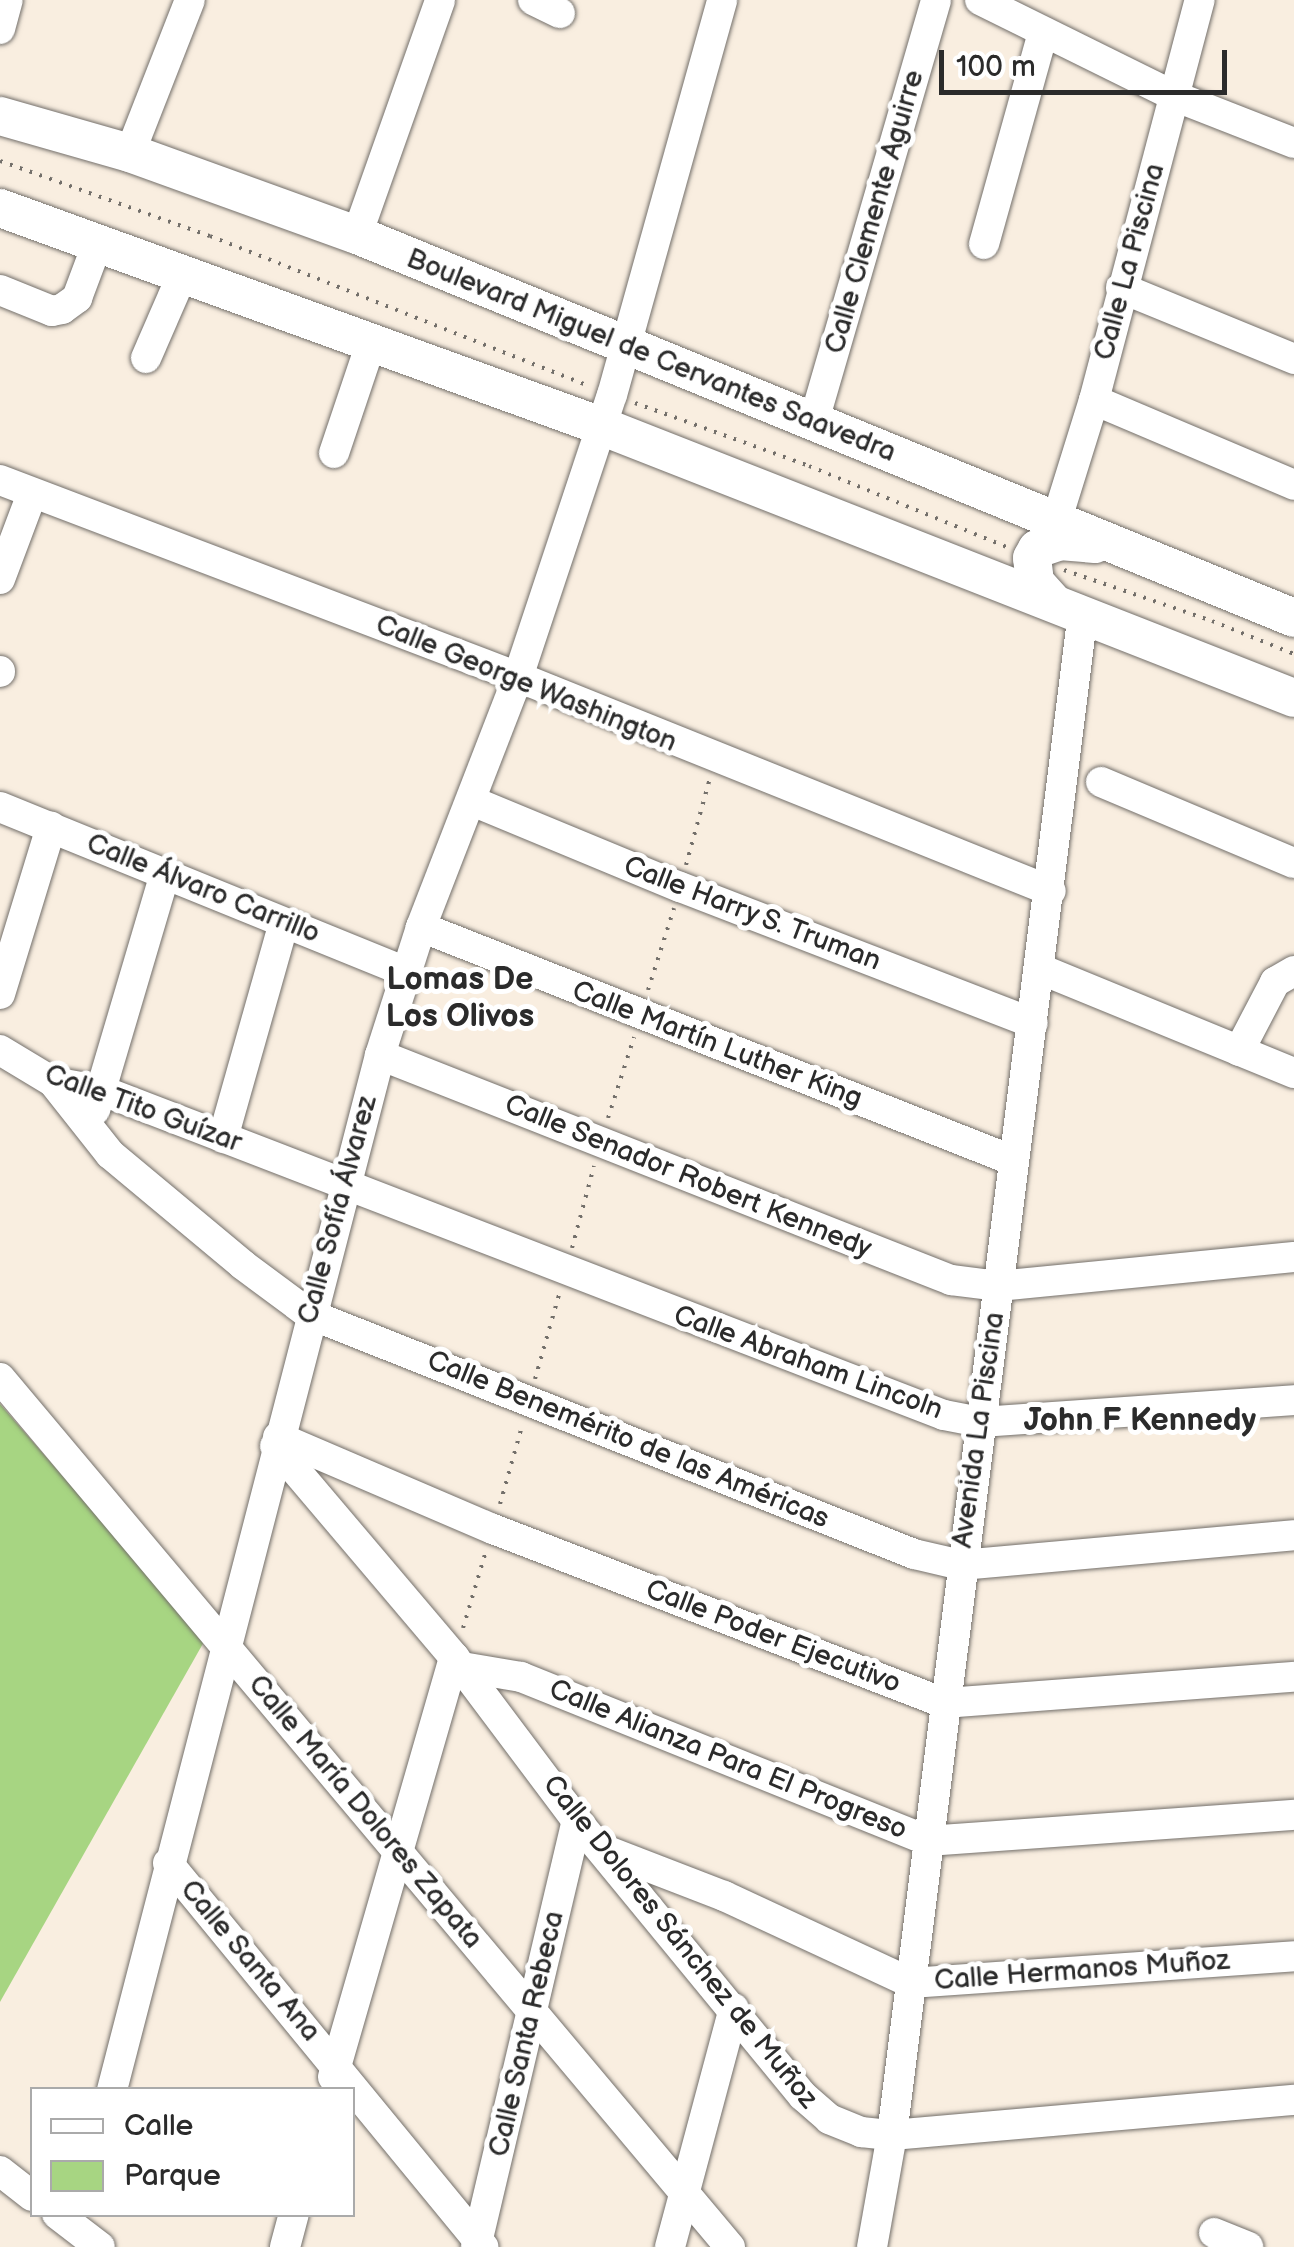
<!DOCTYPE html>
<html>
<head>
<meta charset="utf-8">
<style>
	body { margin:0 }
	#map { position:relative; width:1294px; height:2247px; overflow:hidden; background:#f9eee0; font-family:"Balsamiq Sans",sans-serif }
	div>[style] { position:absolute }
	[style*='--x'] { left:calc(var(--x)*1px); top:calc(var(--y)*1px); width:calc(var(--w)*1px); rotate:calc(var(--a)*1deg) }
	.green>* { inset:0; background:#a7d582 }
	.path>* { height:4px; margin-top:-2px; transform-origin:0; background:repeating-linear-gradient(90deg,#736f6a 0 2.5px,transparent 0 10.5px) }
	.roads { filter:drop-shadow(0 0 2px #736f6a) drop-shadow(0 0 2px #736f6a) }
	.minor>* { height:30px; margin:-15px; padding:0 15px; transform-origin:15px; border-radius:15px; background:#fff }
	.major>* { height:38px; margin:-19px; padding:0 19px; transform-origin:19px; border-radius:19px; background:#fff }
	span { translate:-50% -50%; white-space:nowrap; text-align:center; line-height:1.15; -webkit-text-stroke:10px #fff; paint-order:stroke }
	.street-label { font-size:28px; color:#2b2b2b }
	.quarter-label { font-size:32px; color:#2b2b2b; font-weight:700 }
	.legend { position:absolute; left:30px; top:2087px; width:325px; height:130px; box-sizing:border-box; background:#fff; border:2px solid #aaa; margin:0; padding:12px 18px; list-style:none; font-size:30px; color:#2b2b2b }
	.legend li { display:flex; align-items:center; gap:20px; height:50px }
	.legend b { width:50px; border:2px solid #aaa }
	.scale { position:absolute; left:939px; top:50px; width:288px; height:45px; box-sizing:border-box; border:5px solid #2b2b2b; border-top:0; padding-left:12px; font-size:30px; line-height:35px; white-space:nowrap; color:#2b2b2b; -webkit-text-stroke:8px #fff; paint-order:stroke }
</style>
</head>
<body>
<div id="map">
	<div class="green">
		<div style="clip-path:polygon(0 1404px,205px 1640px,0 2002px)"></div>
	</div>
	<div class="path">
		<div style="--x:0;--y:161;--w:223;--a:19.7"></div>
		<div style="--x:210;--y:236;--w:408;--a:21.6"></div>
		<div style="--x:635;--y:403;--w:185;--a:19.9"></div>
		<div style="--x:809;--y:466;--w:216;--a:22.3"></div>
		<div style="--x:1064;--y:570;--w:157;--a:19"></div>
		<div style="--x:1212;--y:621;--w:88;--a:21.9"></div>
		<div style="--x:686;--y:865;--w:90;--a:-74.6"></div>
		<div style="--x:648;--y:990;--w:86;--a:-72.4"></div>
		<div style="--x:608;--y:1118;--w:85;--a:-72.2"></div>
		<div style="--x:572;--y:1248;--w:85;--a:-75"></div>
		<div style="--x:535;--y:1379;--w:91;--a:-74.1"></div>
		<div style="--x:500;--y:1504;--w:81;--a:-74.2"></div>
		<div style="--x:463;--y:1628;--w:80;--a:-73.4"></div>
	</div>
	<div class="roads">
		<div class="minor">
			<div style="--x:533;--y:0;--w:30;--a:26"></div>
			<div style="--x:980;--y:0;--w:216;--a:26.3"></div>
			<div style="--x:1174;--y:96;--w:129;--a:21.4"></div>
			<div style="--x:0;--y:29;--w:30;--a:-75"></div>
			<div style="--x:130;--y:153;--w:164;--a:-68.6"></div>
			<div style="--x:357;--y:235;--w:249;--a:-70.5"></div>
			<div style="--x:984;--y:244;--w:220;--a:-74.4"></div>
			<div style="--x:1121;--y:288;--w:187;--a:22.3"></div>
			<div style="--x:0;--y:290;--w:56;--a:22"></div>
			<div style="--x:52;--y:311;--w:10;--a:-11"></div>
			<div style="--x:62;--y:309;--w:19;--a:-36"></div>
			<div style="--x:77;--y:298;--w:60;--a:-69.4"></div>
			<div style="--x:146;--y:358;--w:93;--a:-66.5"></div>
			<div style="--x:1094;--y:400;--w:217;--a:23"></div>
			<div style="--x:813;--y:424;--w:441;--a:-73.8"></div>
			<div style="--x:334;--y:453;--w:119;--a:-71.4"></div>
			<div style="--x:0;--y:480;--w:554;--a:20.82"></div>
			<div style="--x:518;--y:677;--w:574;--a:21.88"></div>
			<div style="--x:1056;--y:522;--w:128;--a:-72.7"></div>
			<div style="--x:1094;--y:400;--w:414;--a:-75.2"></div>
			<div style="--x:0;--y:579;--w:91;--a:-69.4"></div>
			<div style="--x:0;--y:672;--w:1;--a:-90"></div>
			<div style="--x:1101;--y:782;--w:209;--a:22.8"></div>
			<div style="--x:472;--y:801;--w:225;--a:22.5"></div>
			<div style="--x:680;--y:887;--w:378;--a:21.1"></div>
			<div style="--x:0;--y:807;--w:438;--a:22.1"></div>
			<div style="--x:421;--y:927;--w:637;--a:21.53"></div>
			<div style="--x:1040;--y:969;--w:274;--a:22.3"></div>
			<div style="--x:0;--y:994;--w:175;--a:-73"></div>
			<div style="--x:0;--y:1050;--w:62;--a:31.1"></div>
			<div style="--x:53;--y:1082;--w:51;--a:10.2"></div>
			<div style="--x:103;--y:1091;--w:901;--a:21.07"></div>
			<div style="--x:944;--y:1415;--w:38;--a:11"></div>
			<div style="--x:981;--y:1422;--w:314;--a:-4"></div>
			<div style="--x:1239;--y:1051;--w:78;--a:-62.4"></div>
			<div style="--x:1275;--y:982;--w:22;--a:-30"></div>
			<div style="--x:380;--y:1055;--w:614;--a:21.51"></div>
			<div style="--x:951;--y:1280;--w:47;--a:7.3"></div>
			<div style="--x:998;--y:1286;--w:297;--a:-5.6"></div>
			<div style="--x:53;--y:1082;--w:92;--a:51.6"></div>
			<div style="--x:110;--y:1154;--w:173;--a:39.8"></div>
			<div style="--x:243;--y:1265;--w:82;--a:36.6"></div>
			<div style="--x:309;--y:1314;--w:651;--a:21.64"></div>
			<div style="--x:914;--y:1554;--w:48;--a:13.2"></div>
			<div style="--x:961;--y:1565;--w:334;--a:-5.1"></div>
			<div style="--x:95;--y:1110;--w:247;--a:-73.5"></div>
			<div style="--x:223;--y:1138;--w:223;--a:-74.2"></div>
			<div style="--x:0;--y:1378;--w:1135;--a:49.97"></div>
			<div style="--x:278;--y:1437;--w:234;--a:23.2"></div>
			<div style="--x:493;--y:1529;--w:484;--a:21.1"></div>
			<div style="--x:945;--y:1703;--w:350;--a:-4.3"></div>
			<div style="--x:275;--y:1446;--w:277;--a:49.7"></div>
			<div style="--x:454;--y:1657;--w:205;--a:53.1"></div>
			<div style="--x:577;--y:1821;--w:356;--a:50.6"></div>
			<div style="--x:803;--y:2096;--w:35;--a:41"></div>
			<div style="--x:829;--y:2119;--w:35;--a:22"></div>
			<div style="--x:861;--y:2132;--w:31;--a:6"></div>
			<div style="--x:892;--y:2135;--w:404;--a:-5"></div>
			<div style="--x:462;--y:1667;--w:60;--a:9.6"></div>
			<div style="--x:521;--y:1677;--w:439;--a:21.9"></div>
			<div style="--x:928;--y:1841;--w:367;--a:-4.1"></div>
			<div style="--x:602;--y:1849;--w:131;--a:21.1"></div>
			<div style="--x:724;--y:1896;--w:206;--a:24.9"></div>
			<div style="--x:911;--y:1983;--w:384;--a:-4"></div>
			<div style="--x:168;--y:1863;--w:497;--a:50.6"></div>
			<div style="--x:333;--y:2077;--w:437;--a:-73.9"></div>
			<div style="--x:112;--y:2090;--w:1069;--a:-75.48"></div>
			<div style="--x:380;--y:1055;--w:134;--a:-72.2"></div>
			<div style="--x:421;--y:927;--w:268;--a:-68.8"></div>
			<div style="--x:518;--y:677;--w:297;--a:-71.6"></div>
			<div style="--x:612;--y:395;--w:410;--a:-74.4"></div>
			<div style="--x:0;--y:2171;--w:41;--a:38"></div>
			<div style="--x:57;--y:2214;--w:54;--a:37.5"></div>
			<div style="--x:1214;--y:2233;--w:37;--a:22"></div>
			<div style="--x:285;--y:2247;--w:34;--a:-75"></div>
			<div style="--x:476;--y:2247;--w:438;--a:-76.7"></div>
			<div style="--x:670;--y:2247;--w:247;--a:-75"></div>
			<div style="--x:872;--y:2247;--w:114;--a:-79.9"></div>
			<div style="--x:892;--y:2135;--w:1534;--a:-82.85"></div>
		</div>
		<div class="major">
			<div style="--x:0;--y:116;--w:135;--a:15.9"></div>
			<div style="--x:130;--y:153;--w:241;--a:19.9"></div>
			<div style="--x:357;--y:235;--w:1012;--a:22.23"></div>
			<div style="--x:0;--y:208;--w:639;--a:19.94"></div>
			<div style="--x:601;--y:426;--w:744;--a:21.43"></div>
			<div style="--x:1052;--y:601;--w:25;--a:-132"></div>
			<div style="--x:1035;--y:582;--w:24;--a:-97"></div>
			<div style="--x:1032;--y:558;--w:10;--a:-61"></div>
			<div style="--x:1037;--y:549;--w:24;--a:-19"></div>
			<div style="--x:1060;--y:541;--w:35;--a:5"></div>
		</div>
	</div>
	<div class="street-label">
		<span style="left:875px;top:212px;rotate:-74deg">Calle Clemente Aguirre</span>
		<span style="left:1130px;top:262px;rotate:-75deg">Calle La Piscina</span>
		<span style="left:651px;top:356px;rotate:22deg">Boulevard Miguel de Cervantes Saavedra</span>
		<span style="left:526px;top:684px;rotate:22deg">Calle George Washington</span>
		<span style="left:203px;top:889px;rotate:22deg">Calle Álvaro Carrillo</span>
		<span style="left:752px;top:914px;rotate:21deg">Calle Harry S. Truman</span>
		<span style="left:717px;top:1045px;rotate:21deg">Calle Martín Luther King</span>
		<span style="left:143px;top:1109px;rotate:20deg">Calle Tito Guízar</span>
		<span style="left:688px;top:1177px;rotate:22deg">Calle Senador Robert Kennedy</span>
		<span style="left:338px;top:1210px;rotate:-75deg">Calle Sofía Álvarez</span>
		<span style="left:808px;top:1363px;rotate:20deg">Calle Abraham Lincoln</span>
		<span style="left:979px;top:1430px;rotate:-82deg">Avenida La Piscina</span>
		<span style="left:628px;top:1440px;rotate:22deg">Calle Benemérito de las Américas</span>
		<span style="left:773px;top:1637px;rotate:21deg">Calle Poder Ejecutivo</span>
		<span style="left:728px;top:1760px;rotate:22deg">Calle Alianza Para El Progreso</span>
		<span style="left:365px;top:1812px;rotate:50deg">Calle María Dolores Zapata</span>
		<span style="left:680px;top:1942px;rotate:51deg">Calle Dolores Sánchez de Muñoz</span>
		<span style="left:250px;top:1961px;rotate:50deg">Calle Santa Ana</span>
		<span style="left:1082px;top:1971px;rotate:-4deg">Calle Hermanos Muñoz</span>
		<span style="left:527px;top:2034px;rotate:-77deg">Calle Santa Rebeca</span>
	</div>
	<div class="quarter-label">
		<span style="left:460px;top:999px">Lomas De<br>Los Olivos</span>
		<span style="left:1140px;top:1421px">John F Kennedy</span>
	</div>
	<ul class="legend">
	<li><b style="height:12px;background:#fff"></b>Calle</li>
	<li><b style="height:28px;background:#a7d582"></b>Parque</li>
	</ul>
	<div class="scale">100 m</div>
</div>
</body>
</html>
